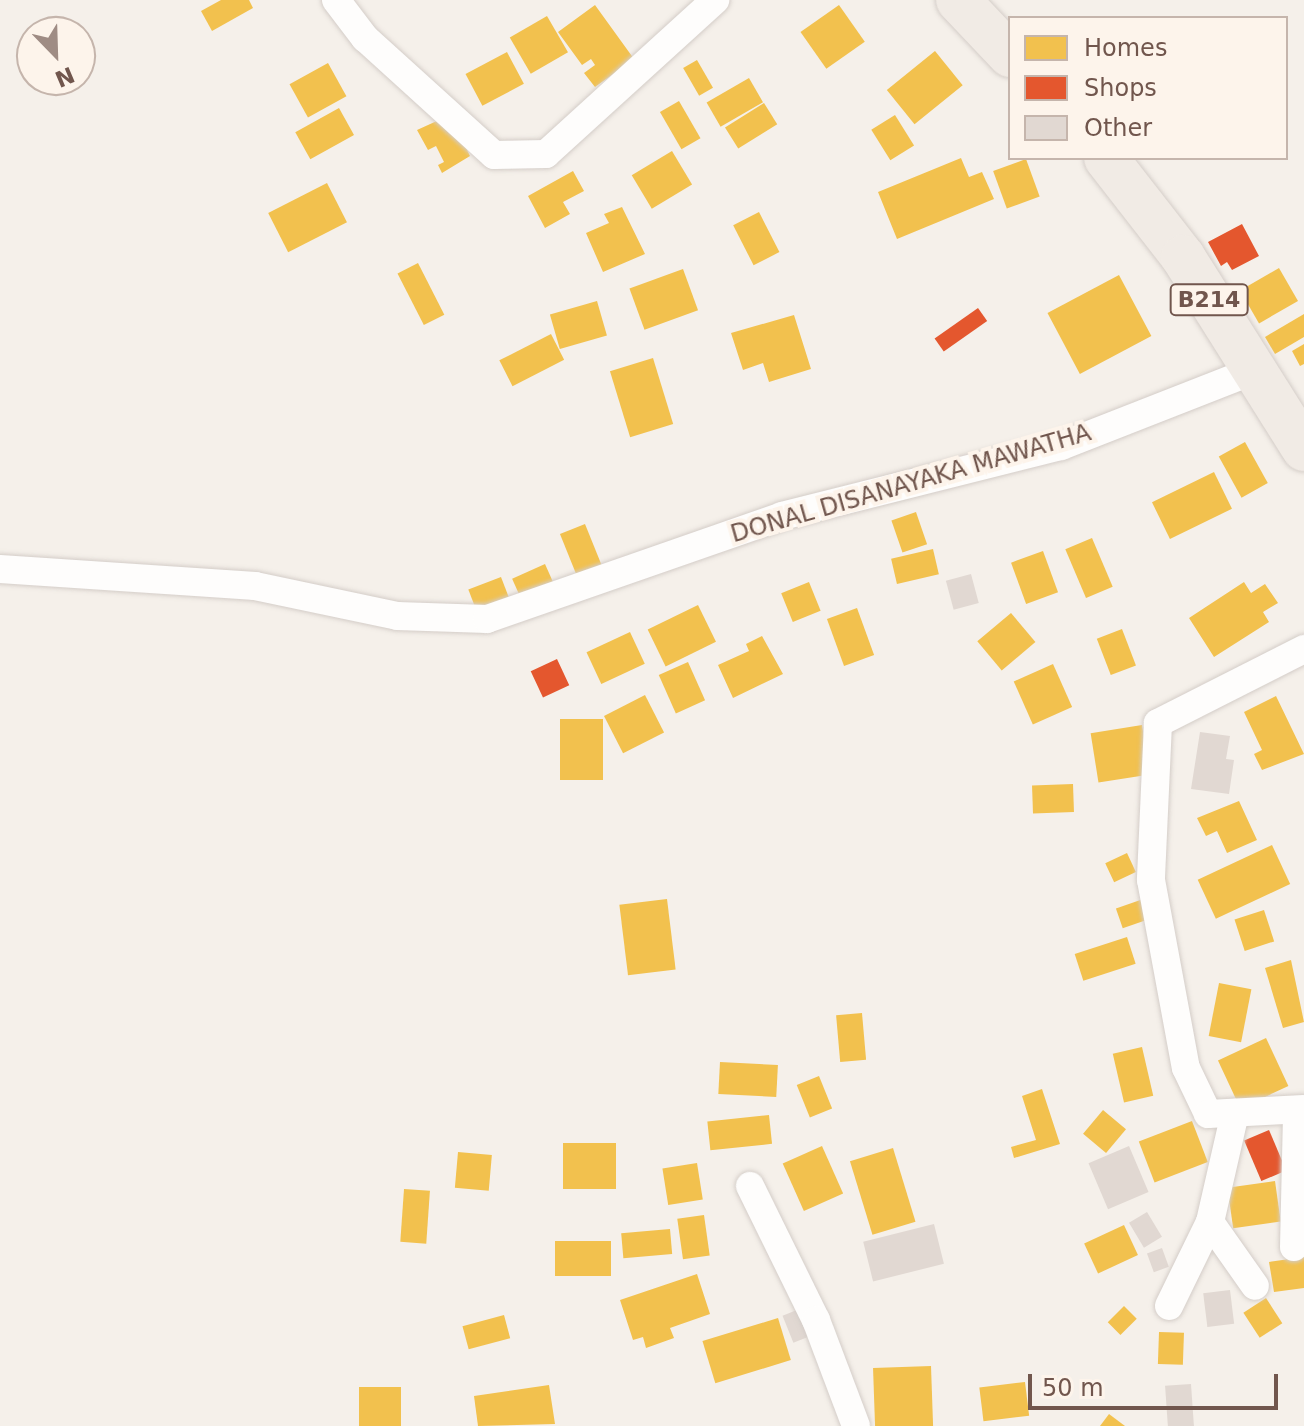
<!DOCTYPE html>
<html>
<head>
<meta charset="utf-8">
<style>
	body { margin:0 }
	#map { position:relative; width:1304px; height:1426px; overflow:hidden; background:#f5f0ea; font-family:"DejaVu Sans",sans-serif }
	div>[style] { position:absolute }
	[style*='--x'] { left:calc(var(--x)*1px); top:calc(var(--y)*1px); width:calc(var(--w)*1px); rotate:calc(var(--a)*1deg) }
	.homes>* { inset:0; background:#f2c14e; transform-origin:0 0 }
	.shops>* { inset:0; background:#e4572e; transform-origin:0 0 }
	.building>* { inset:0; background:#e1d8d2; transform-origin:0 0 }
	.roads { filter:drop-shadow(0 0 2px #d4cdc8) drop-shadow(0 0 2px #d4cdc8) }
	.street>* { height:28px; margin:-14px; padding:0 14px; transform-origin:14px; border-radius:14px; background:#fefdfc }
	.primary>* { height:44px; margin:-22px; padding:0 22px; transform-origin:22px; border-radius:22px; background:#f1ebe5 }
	span { translate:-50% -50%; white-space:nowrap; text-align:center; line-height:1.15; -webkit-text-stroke:8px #fdf4eb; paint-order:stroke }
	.shield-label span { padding:2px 6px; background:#fdf4eb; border:2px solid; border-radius:6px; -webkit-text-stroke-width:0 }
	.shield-label { font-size:22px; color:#71564d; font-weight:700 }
	.street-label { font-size:24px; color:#71564d }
	.legend { position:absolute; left:1008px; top:16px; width:280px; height:144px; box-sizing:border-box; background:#fdf4eb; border:2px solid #c5b5ac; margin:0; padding:10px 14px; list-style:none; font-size:24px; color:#71564d }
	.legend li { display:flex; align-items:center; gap:16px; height:40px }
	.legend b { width:40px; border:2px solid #c5b5ac }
	.north { position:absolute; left:16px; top:16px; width:80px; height:80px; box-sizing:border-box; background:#fdf4eb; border:2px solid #c5b5ac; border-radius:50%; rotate:157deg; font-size:22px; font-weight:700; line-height:32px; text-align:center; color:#71564d }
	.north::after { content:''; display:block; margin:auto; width:28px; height:36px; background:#9f8c84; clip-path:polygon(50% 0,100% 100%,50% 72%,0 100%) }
	.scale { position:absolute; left:1028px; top:1374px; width:250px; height:36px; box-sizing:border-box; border:4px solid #71564d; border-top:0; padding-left:10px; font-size:24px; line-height:28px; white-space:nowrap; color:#71564d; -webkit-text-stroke:6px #fdf4eb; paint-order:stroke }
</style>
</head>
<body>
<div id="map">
	<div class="homes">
		<div style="clip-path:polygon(221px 0,249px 0,253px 8px,212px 31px,201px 11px)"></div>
		<div style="clip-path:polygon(595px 5px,634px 59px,595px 87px,584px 73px,595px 65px,591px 59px,582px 65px,558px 32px)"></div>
		<div style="left:839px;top:5px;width:45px;height:47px;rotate:55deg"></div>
		<div style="left:547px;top:16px;width:42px;height:43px;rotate:60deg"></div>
		<div style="left:935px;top:51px;width:44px;height:62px;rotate:51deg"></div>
		<div style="left:507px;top:52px;width:36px;height:47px;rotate:62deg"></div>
		<div style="left:697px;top:60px;width:32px;height:16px;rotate:60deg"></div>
		<div style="left:328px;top:63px;width:38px;height:44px;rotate:61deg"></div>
		<div style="left:749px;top:78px;width:28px;height:49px;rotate:60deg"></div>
		<div style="left:679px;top:101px;width:43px;height:22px;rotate:60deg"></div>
		<div style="left:764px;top:103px;width:25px;height:46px;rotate:58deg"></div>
		<div style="left:339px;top:108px;width:31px;height:50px;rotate:61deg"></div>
		<div style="clip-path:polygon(450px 115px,470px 156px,442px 173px,438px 165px,444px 162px,436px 146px,428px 150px,417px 130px)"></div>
		<div style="left:895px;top:115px;width:36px;height:28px;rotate:58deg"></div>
		<div style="left:672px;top:151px;width:39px;height:47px;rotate:59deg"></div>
		<div style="clip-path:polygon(961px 158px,969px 177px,982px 172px,994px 199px,897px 239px,878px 192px)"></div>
		<div style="left:1026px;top:159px;width:40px;height:35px;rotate:70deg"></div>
		<div style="clip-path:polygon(573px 171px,584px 191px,563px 202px,570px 214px,545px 228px,528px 196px)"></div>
		<div style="left:327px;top:183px;width:44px;height:66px;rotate:63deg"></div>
		<div style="clip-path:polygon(622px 207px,645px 254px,603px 272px,586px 233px,609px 223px,604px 214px)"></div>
		<div style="left:759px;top:212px;width:45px;height:29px;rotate:63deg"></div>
		<div style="left:418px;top:263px;width:58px;height:23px;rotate:63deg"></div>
		<div style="left:1279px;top:268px;width:38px;height:45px;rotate:60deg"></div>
		<div style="left:683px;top:269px;width:44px;height:57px;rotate:70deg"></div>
		<div style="left:1119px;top:275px;width:69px;height:81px;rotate:62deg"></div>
		<div style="left:597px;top:301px;width:36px;height:49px;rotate:74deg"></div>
		<div style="clip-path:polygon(1304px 314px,1304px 337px,1275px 354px,1265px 337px)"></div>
		<div style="clip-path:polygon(794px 315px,811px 369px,769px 382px,763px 363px,743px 370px,731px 333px)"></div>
		<div style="left:551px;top:334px;width:29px;height:58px;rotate:63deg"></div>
		<div style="clip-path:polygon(1304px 344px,1304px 364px,1300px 366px,1292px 351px)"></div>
		<div style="left:653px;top:358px;width:69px;height:45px;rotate:73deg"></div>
		<div style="left:1245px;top:442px;width:47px;height:30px;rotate:61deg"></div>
		<div style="left:1214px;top:472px;width:41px;height:69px;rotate:64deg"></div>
		<div style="left:916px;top:512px;width:34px;height:26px;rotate:71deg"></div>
		<div style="left:585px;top:524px;width:48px;height:27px;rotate:68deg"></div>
		<div style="left:1092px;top:538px;width:53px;height:29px;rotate:67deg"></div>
		<div style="left:933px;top:549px;width:26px;height:43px;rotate:77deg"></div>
		<div style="left:1043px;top:551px;width:44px;height:34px;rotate:70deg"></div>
		<div style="left:545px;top:564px;width:24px;height:36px;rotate:66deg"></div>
		<div style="left:501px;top:577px;width:22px;height:35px;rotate:69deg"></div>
		<div style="left:809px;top:582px;width:31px;height:30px;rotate:68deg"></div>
		<div style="clip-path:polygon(1244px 582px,1251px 593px,1265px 584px,1278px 603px,1263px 612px,1269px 622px,1214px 657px,1189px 618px)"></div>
		<div style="left:698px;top:605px;width:41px;height:56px;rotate:64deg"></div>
		<div style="left:857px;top:608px;width:50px;height:32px;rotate:70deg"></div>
		<div style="left:1011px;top:613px;width:38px;height:44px;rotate:50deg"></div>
		<div style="left:1122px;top:629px;width:39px;height:27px;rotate:69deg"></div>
		<div style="left:630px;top:632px;width:35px;height:48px;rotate:65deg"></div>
		<div style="clip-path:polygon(762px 636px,783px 674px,733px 698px,718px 665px,749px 651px,746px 644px)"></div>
		<div style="left:688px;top:662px;width:42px;height:32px;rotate:66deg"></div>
		<div style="left:1053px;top:664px;width:47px;height:43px;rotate:66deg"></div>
		<div style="left:645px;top:695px;width:42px;height:46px;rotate:63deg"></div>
		<div style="clip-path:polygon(1276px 696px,1304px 754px,1262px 770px,1254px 754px,1262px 750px,1244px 712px)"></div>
		<div style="left:603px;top:719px;width:61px;height:43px;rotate:90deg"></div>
		<div style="left:1142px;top:725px;width:50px;height:52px;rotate:81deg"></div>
		<div style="left:1073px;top:784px;width:28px;height:41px;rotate:88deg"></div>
		<div style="clip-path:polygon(1239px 801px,1257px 840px,1227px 853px,1217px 831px,1206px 836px,1197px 818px)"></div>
		<div style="left:1272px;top:845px;width:43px;height:82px;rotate:65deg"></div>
		<div style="left:1127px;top:853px;width:21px;height:24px;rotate:65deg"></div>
		<div style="left:1149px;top:897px;width:21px;height:35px;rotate:71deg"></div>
		<div style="left:667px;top:899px;width:71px;height:48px;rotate:83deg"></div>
		<div style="left:1264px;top:910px;width:33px;height:31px;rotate:72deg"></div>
		<div style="left:1127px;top:937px;width:28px;height:55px;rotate:72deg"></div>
		<div style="clip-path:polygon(1291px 960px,1304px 1022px,1283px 1028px,1265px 968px)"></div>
		<div style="left:1219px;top:983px;width:33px;height:54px;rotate:11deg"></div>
		<div style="left:862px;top:1013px;width:47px;height:26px;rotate:85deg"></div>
		<div style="left:1266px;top:1038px;width:53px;height:53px;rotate:65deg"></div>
		<div style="left:1142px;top:1047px;width:50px;height:30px;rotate:77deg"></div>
		<div style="left:720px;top:1062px;width:58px;height:32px;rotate:3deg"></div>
		<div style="left:819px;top:1076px;width:35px;height:24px;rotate:68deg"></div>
		<div style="clip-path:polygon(1042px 1089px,1060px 1144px,1014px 1158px,1011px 1147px,1036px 1140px,1022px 1096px)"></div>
		<div style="left:1103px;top:1110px;width:30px;height:31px;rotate:40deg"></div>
		<div style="left:769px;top:1115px;width:29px;height:62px;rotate:84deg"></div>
		<div style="left:1192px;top:1121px;width:44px;height:57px;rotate:69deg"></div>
		<div style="left:563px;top:1143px;width:53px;height:46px"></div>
		<div style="left:822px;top:1146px;width:52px;height:43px;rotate:66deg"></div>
		<div style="left:893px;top:1148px;width:77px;height:45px;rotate:73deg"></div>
		<div style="left:458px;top:1152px;width:34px;height:36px;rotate:5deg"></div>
		<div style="left:697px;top:1163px;width:37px;height:35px;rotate:81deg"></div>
		<div style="left:1275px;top:1181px;width:41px;height:48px;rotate:82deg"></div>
		<div style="left:404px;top:1189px;width:26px;height:53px;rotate:4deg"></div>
		<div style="left:704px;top:1215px;width:41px;height:27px;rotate:82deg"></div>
		<div style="left:1124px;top:1225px;width:33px;height:44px;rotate:65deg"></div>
		<div style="left:670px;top:1229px;width:25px;height:49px;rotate:85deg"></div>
		<div style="left:555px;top:1241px;width:56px;height:35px"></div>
		<div style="clip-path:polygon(1304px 1257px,1304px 1288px,1274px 1292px,1269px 1262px)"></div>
		<div style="clip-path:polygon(697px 1274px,710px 1314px,670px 1328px,674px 1338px,646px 1348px,643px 1337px,633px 1340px,620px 1300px)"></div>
		<div style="left:1266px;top:1298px;width:30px;height:27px;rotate:57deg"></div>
		<div style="left:1124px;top:1306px;width:18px;height:23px;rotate:45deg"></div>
		<div style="left:504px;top:1315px;width:24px;height:43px;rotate:75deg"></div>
		<div style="left:778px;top:1318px;width:44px;height:79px;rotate:73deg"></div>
		<div style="left:1159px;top:1332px;width:25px;height:32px;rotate:2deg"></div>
		<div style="left:931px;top:1366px;width:60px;height:58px;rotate:88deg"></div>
		<div style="left:1025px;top:1382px;width:34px;height:46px;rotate:83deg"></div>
		<div style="clip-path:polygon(549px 1385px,555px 1424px,478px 1426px,474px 1396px)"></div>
		<div style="left:359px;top:1387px;width:42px;height:39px"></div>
		<div style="clip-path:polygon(1109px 1414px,1125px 1426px,1100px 1426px)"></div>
	</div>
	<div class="shops">
		<div style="clip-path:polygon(1242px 224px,1259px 256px,1232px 270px,1227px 262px,1221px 266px,1208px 242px)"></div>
		<div style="left:978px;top:308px;width:16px;height:53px;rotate:55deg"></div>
		<div style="left:557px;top:659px;width:29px;height:29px;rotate:65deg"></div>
		<div style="left:1269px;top:1130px;width:44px;height:27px;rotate:67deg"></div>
	</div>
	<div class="building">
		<div style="left:971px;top:574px;width:30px;height:26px;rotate:75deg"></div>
		<div style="clip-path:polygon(1200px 732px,1230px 736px,1226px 759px,1234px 760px,1229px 794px,1191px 789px)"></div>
		<div style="left:1129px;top:1146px;width:50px;height:44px;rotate:67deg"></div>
		<div style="left:1147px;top:1212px;width:29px;height:21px;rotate:59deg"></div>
		<div style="left:934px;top:1224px;width:41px;height:73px;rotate:76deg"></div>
		<div style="left:1162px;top:1248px;width:20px;height:16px;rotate:70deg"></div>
		<div style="left:1230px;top:1290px;width:34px;height:27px;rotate:83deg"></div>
		<div style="left:802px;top:1308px;width:29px;height:21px;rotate:68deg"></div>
		<div style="left:1191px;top:1384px;width:42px;height:26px;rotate:86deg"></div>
	</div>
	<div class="roads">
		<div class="street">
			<div style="--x:336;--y:0;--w:48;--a:52.7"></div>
			<div style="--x:365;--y:38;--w:174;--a:42.2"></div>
			<div style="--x:494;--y:155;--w:52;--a:-1.1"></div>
			<div style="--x:546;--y:154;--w:229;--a:-42.3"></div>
			<div style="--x:0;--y:569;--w:256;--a:3.8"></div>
			<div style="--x:255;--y:586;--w:145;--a:11.9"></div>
			<div style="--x:397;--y:616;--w:90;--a:1.9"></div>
			<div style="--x:487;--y:619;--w:312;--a:-19.2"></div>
			<div style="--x:782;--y:516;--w:288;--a:-14.1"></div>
			<div style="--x:1061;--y:446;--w:205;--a:-21.4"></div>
			<div style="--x:1304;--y:649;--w:164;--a:153.1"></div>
			<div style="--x:1158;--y:723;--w:157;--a:92.6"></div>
			<div style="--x:1151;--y:880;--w:191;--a:79.5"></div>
			<div style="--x:1186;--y:1068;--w:51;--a:64.4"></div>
			<div style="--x:1208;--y:1114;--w:96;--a:-3"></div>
			<div style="--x:750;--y:1186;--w:149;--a:63.8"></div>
			<div style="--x:816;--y:1320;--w:113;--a:69.3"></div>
			<div style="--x:1210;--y:1222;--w:78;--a:54.9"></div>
			<div style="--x:1294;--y:1247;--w:137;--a:-88.7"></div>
			<div style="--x:1169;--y:1306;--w:93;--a:-64"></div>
			<div style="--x:1210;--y:1222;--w:112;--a:-77.1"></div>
		</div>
		<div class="primary">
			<div style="--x:958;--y:0;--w:76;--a:46.6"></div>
			<div style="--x:1106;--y:158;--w:125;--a:52.1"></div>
			<div style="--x:1183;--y:257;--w:227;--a:57.8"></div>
		</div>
	</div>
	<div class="shield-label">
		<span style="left:1209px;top:300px">B214</span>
	</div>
	<div class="street-label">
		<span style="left:911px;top:484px;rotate:-16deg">DONAL DISANAYAKA MAWATHA</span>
	</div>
	<ul class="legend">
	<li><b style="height:22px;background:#f2c14e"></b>Homes</li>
	<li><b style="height:22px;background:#e4572e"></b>Shops</li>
	<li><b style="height:22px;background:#e1d8d2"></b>Other</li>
	</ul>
	<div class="north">N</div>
	<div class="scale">50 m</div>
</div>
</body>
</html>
